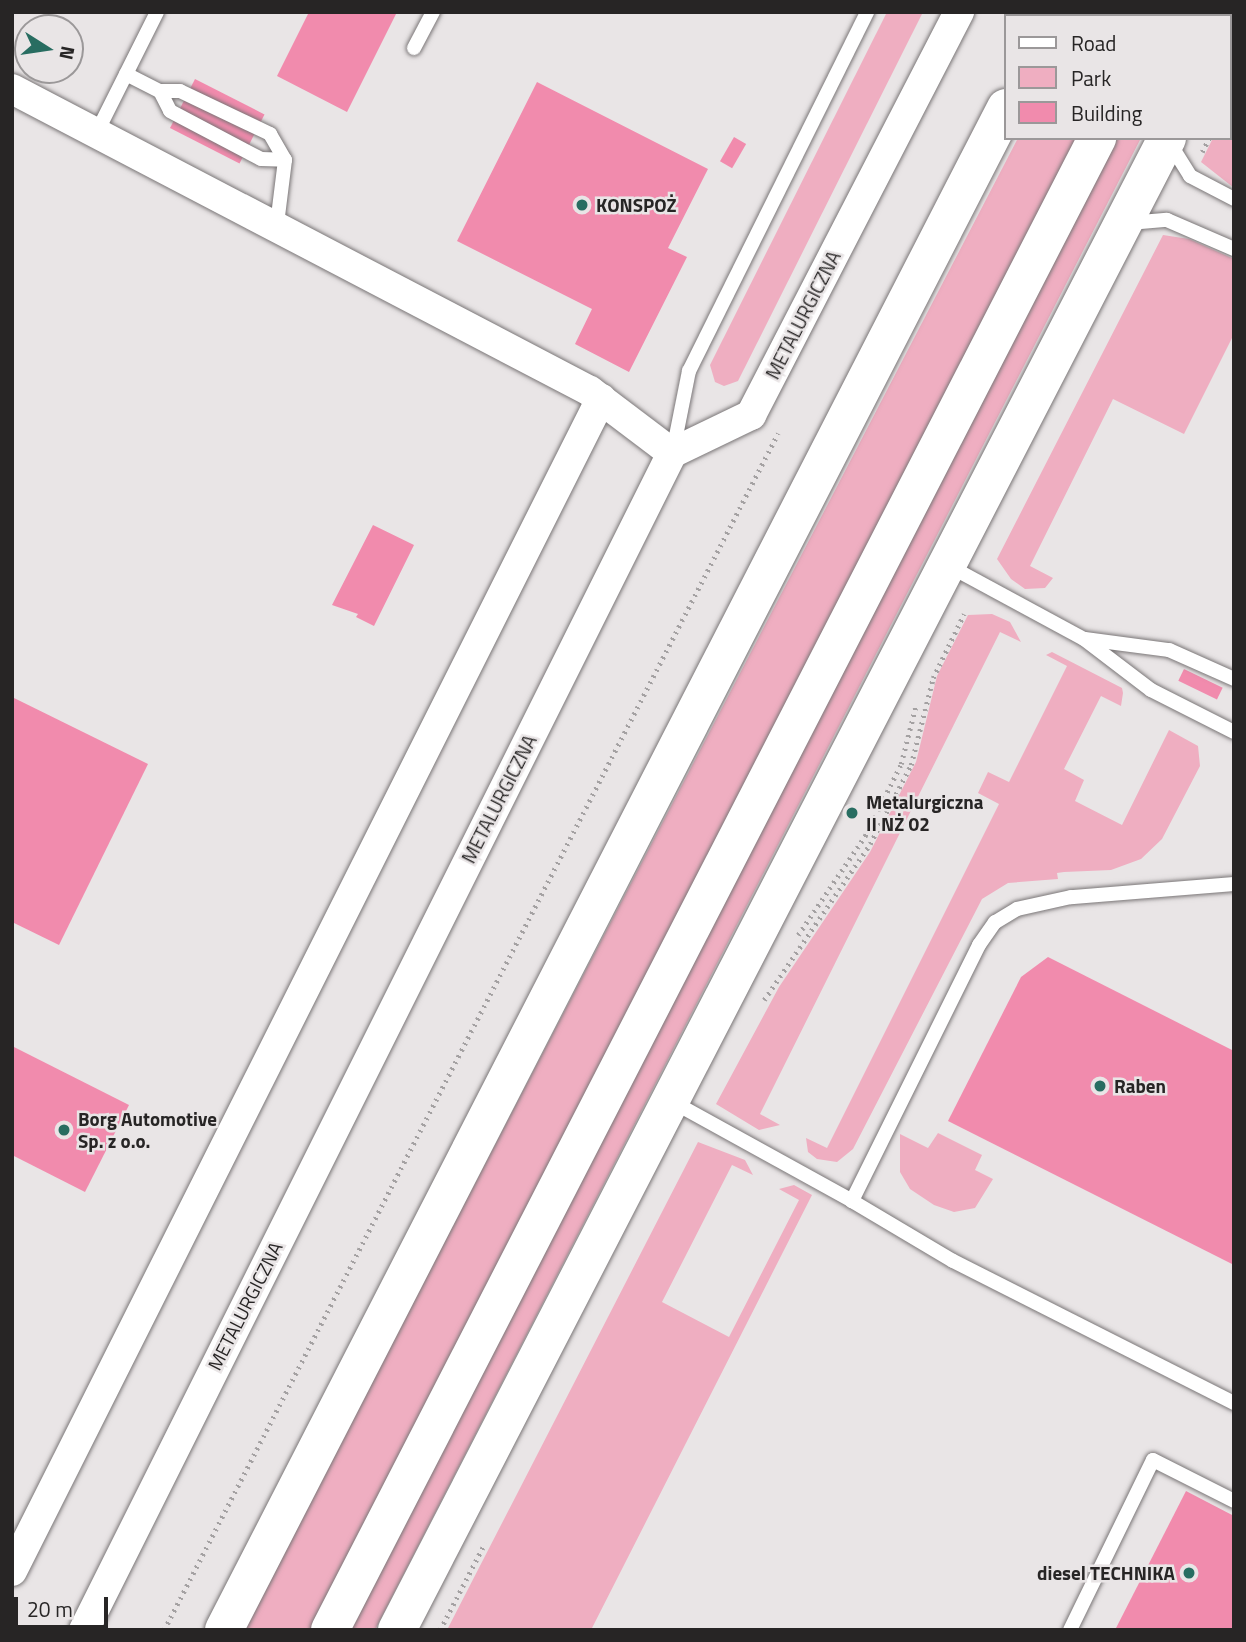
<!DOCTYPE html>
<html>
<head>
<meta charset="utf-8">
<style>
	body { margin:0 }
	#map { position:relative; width:1246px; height:1642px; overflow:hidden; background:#e9e5e6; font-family:"Titillium Web",sans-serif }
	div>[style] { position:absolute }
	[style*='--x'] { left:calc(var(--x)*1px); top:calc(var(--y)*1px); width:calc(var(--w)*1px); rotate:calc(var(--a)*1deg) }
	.green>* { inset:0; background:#efaec1 }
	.building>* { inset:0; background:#f18bad; transform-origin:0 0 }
	.path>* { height:4.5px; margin-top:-2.25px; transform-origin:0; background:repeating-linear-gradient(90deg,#a4a1a2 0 2px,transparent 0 7px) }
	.roads { filter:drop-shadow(0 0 2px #7a7677) drop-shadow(0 0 2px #7a7677) }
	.lane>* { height:14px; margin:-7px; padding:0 7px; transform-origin:7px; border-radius:7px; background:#fff }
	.street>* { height:30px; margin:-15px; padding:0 15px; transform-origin:15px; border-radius:15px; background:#fff }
	.secondary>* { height:38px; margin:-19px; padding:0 19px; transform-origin:19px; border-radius:19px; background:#fff }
	.dots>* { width:19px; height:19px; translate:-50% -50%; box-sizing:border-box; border:4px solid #e9e5e6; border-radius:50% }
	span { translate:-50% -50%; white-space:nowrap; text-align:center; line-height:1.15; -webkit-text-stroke:5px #e9e5e6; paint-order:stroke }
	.poi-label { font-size:19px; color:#272525; font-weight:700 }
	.left { translate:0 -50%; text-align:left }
	.right { translate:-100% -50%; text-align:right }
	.street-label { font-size:19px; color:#272525 }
	.frame { position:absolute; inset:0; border:14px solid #272525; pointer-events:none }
	.legend { position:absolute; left:1004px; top:14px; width:228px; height:126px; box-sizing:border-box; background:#e9e5e6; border:2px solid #9b9899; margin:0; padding:9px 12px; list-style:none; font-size:21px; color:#272525 }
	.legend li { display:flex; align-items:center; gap:14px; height:35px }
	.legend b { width:35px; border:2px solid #9b9899 }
	.north { position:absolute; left:14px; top:14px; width:70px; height:70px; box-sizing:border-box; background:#e9e5e6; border:2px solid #9b9899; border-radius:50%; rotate:102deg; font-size:19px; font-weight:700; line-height:28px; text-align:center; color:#272525 }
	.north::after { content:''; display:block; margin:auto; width:24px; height:32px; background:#286d61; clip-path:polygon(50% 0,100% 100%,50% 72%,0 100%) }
	.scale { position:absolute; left:14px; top:1597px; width:94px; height:32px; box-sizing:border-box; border:4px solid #272525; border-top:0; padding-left:9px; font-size:21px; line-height:24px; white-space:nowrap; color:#272525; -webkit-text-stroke:5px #e9e5e6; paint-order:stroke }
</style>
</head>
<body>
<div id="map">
	<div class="green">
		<div style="clip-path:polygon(887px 12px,923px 12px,738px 381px,724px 386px,715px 382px,710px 365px)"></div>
		<div style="clip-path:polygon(1083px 12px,1145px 12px,1081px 16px)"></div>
		<div style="clip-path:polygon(1234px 100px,1234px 188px,1201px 162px,1213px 138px,1230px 138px)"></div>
		<div style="clip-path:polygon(1018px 138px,1080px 138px,314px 1630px,243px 1630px)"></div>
		<div style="clip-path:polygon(1118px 138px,1141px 138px,375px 1630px,348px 1630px)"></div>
		<div style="clip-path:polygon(1163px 235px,1189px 239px,1234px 259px,1234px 334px,1184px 434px,1113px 399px,1030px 566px,1053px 578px,1045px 588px,1025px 589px,1011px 579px,997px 559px)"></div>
		<div style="clip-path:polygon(992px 614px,1010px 622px,1021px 642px,1000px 632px,760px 1114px,780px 1125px,759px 1130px,716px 1104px,779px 987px,870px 852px,916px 762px,937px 676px,968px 615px)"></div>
		<div style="clip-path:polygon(1052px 652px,1122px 688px,1123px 693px,1121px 706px,1101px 696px,1064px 769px,1084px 780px,1075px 801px,1122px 825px,1169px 730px,1198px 746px,1200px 766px,1162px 839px,1141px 859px,1111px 870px,1064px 872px,1057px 873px,1058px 879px,1008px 883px,982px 899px,853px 1149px,837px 1162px,817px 1159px,808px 1152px,806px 1138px,827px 1148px,999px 804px,978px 793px,988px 772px,1009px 782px,1067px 666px,1046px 655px)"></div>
		<div style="clip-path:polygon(938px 1133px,982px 1155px,975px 1170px,993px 1179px,975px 1208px,954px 1212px,934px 1205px,910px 1189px,900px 1172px,900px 1134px,928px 1148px)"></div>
		<div style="clip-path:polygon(698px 1142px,745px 1160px,753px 1175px,732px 1165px,662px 1302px,729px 1337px,799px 1200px,779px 1189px,794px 1185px,812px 1195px,591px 1630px,447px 1630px)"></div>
	</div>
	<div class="building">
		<div style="clip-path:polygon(309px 12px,397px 12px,347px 112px,277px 76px)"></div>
		<div style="left:195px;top:79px;width:78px;height:55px;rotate:27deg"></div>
		<div style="clip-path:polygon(537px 82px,708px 169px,668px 248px,687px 257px,629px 372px,575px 344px,592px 309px,457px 241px)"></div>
		<div style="left:734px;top:137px;width:14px;height:28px;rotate:30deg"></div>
		<div style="clip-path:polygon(373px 525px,414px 545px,374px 626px,356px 617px,358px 614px,332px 605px)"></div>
		<div style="left:1184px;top:669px;width:43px;height:13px;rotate:26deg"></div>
		<div style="clip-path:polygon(12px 697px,148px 764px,59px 945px,12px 922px)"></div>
		<div style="clip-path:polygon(1048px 957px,1234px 1051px,1234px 1265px,948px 1121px,1021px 977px)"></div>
		<div style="clip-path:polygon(12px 1046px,129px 1105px,85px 1192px,12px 1155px)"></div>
		<div style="clip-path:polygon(1186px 1491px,1234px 1516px,1234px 1630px,1115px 1630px)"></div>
	</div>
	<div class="path">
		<div style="--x:1230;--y:75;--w:8;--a:-60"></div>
		<div style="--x:1230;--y:97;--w:8;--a:-60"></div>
		<div style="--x:1202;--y:152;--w:16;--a:-63"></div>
		<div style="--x:798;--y:935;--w:120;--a:-55.9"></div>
		<div style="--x:865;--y:836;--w:80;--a:-63.4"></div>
		<div style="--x:901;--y:764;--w:61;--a:-75.7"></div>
		<div style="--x:764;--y:1000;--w:189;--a:-55.8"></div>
		<div style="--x:870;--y:844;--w:89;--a:-62.6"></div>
		<div style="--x:911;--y:765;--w:90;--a:-75.8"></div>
		<div style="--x:933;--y:678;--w:71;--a:-64.2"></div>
		<div style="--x:164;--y:1630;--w:1345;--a:-62.84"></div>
		<div style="--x:440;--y:1630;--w:98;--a:-62.7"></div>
	</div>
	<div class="roads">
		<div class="lane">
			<div style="--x:414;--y:48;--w:41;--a:-62.2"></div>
			<div style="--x:126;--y:74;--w:38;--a:27"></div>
			<div style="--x:160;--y:91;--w:20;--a:0"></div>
			<div style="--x:180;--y:91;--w:100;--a:25.5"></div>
			<div style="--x:270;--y:134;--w:30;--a:60"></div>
			<div style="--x:285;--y:160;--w:64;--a:97.1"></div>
			<div style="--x:160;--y:91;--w:22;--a:63"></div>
			<div style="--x:170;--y:111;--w:103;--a:27.8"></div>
			<div style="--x:261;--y:159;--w:24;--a:2"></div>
			<div style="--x:97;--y:132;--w:134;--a:-63.4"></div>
			<div style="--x:1169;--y:142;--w:40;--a:58"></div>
			<div style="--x:1190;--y:176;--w:50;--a:27.6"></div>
			<div style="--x:1129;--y:223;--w:38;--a:-5"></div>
			<div style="--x:1167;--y:220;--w:73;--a:23.4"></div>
			<div style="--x:673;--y:451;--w:82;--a:-78.7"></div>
			<div style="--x:689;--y:371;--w:401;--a:-63.6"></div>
			<div style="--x:949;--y:566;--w:153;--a:28.4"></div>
			<div style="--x:1084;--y:639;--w:84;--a:37.3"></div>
			<div style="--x:1151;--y:690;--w:93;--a:26.8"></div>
			<div style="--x:1085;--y:639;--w:85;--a:7.5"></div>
			<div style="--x:1169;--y:650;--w:71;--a:24"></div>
			<div style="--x:1234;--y:884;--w:164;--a:175.4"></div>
			<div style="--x:1071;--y:897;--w:55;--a:167.5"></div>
			<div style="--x:1017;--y:909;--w:26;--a:149"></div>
			<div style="--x:995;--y:922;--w:28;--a:125"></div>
			<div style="--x:979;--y:945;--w:286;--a:116.4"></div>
			<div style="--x:852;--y:1201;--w:117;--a:30.7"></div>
			<div style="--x:953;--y:1261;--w:315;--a:26.8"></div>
			<div style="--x:673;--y:1102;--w:205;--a:28.9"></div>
			<div style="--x:1070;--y:1630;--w:189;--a:-64"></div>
			<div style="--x:1153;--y:1460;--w:91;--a:26.8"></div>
		</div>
		<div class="street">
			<div style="--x:12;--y:89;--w:652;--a:27.59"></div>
			<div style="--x:590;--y:391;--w:103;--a:37.1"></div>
			<div style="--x:12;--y:1571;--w:1312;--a:-63.32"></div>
			<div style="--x:84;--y:1630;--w:1316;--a:-63.45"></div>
			<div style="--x:672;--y:453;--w:88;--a:-25.7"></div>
			<div style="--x:751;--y:415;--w:454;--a:-62.7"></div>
		</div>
		<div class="secondary">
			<div style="--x:1053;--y:16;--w:4;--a:-63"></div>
			<div style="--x:1160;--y:16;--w:4;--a:-63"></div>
			<div style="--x:1229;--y:16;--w:4;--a:-76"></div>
			<div style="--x:224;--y:1630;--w:1711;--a:-62.81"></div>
			<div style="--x:330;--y:1630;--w:1678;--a:-62.79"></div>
			<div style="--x:397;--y:1630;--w:1679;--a:-62.7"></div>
		</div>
	</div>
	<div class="dots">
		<div style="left:582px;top:205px;background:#286d61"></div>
		<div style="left:852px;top:813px;background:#286d61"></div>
		<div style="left:1100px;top:1086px;background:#286d61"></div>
		<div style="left:64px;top:1130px;background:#286d61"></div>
		<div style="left:1189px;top:1573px;background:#286d61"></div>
	</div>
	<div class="poi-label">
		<span class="left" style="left:596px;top:205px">KONSPOŻ</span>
		<span class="left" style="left:866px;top:813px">Metalurgiczna<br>II NŻ 02</span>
		<span class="left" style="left:1114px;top:1086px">Raben</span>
		<span class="left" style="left:78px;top:1130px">Borg Automotive<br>Sp. z o.o.</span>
		<span class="right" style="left:1175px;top:1573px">diesel TECHNIKA</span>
	</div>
	<div class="street-label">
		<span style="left:803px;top:315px;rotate:-63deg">METALURGICZNA</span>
		<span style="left:499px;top:799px;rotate:-63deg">METALURGICZNA</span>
		<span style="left:245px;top:1306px;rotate:-63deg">METALURGICZNA</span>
	</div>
	<div class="frame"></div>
	<ul class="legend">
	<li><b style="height:9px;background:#fff"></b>Road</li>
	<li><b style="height:19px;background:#efaec1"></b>Park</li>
	<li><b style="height:19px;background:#f18bad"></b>Building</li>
	</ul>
	<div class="north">N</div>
	<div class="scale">20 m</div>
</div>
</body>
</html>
